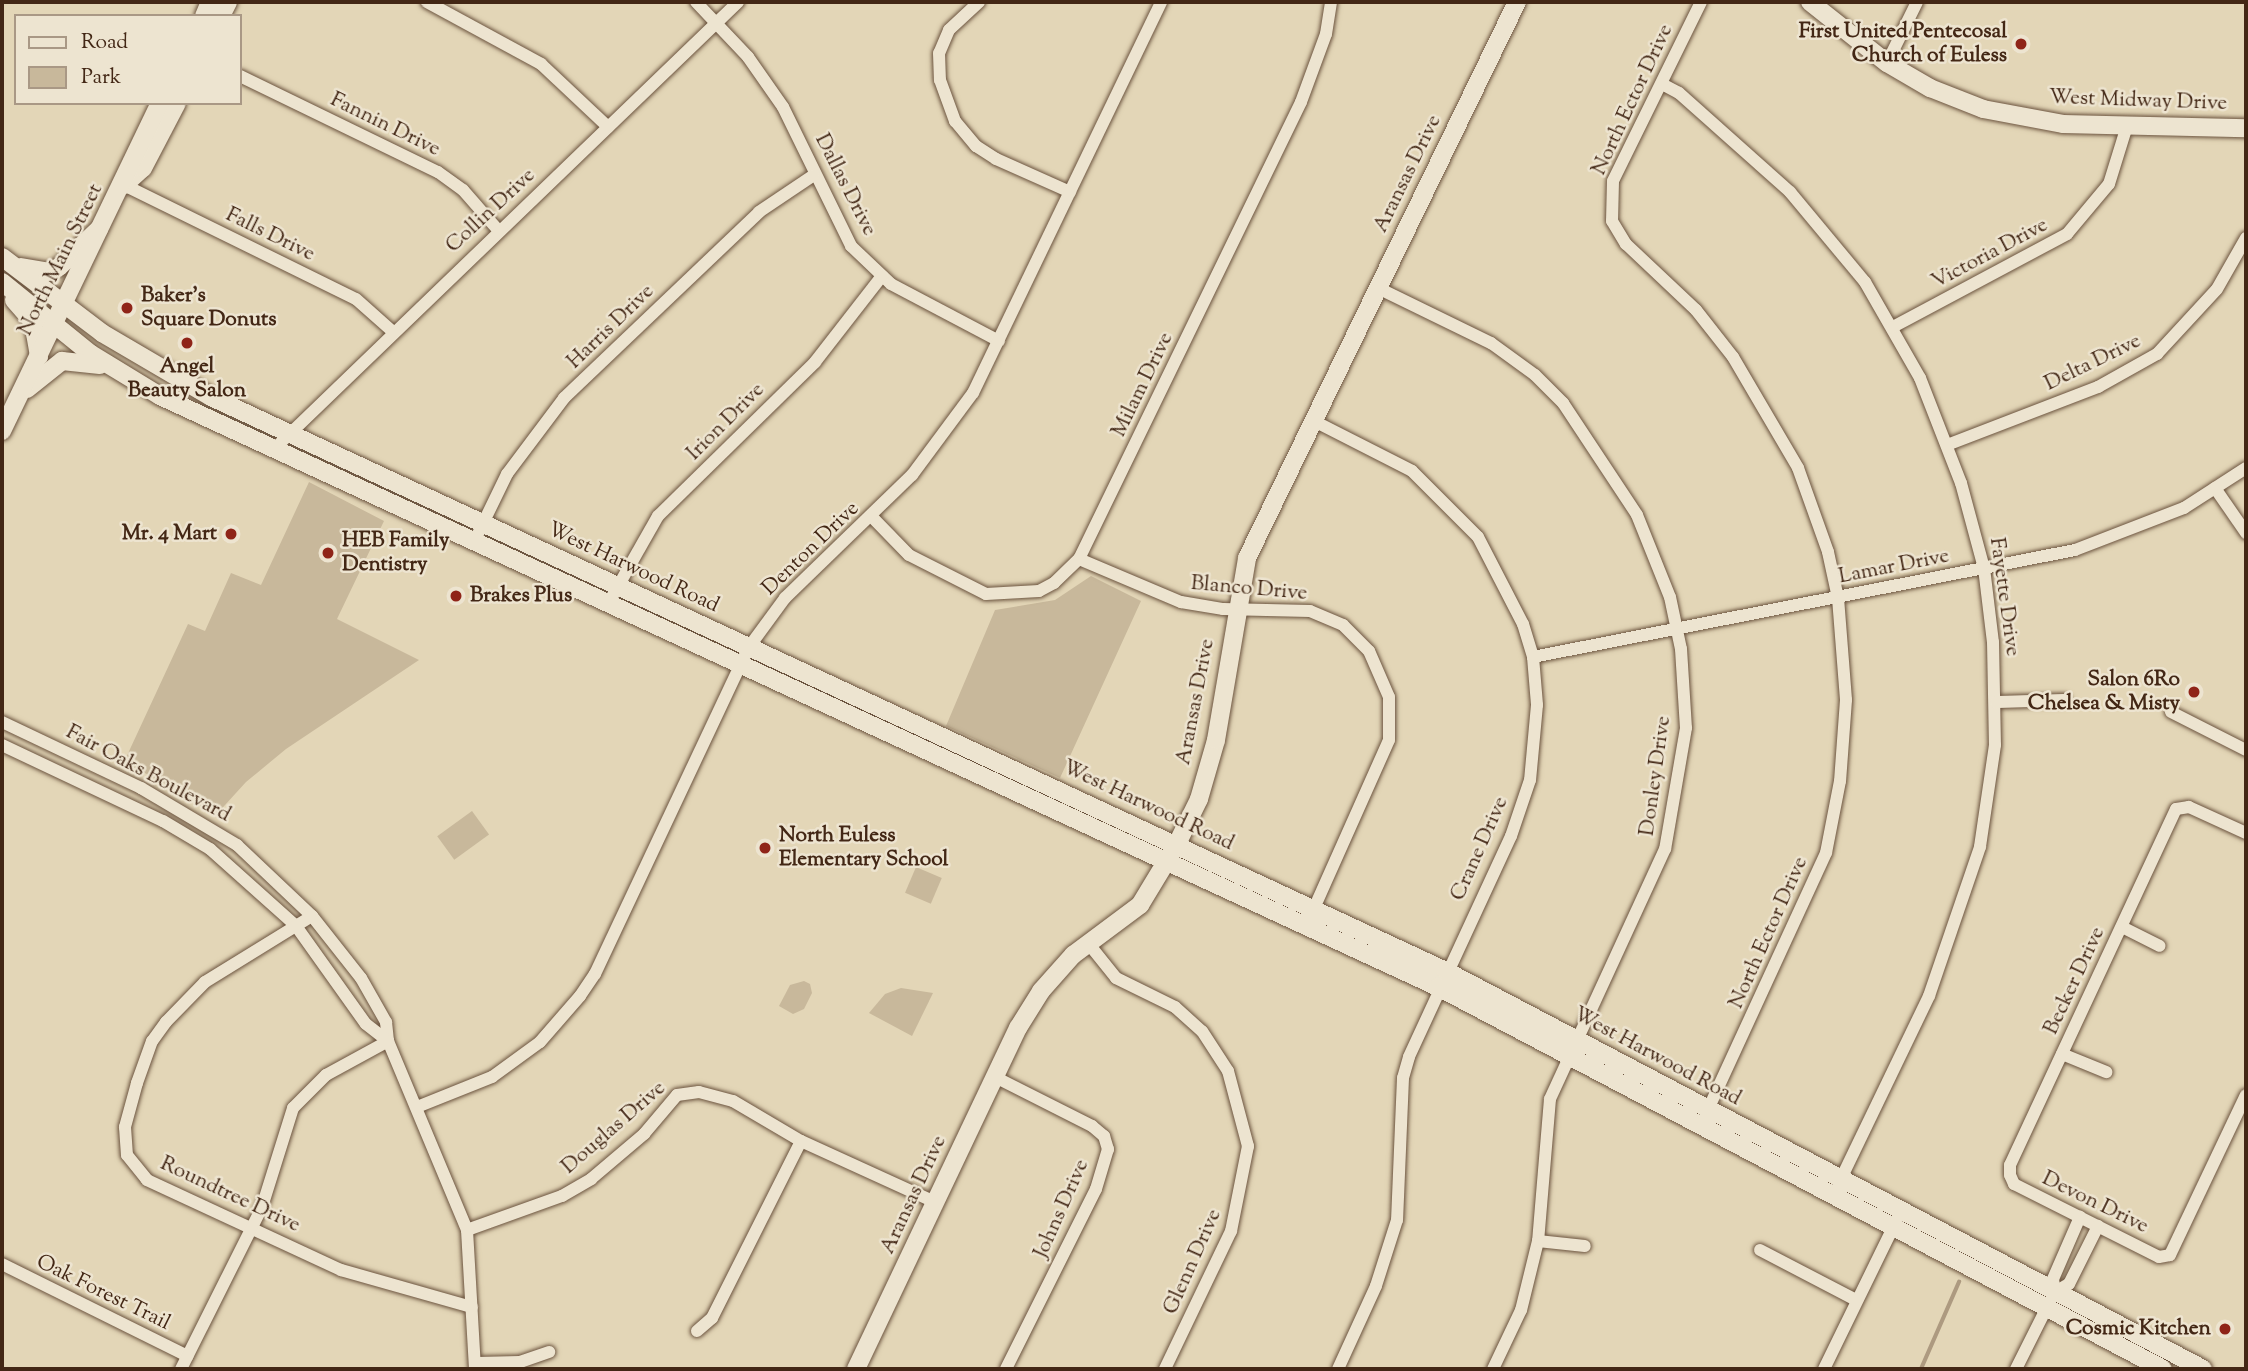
<!DOCTYPE html>
<html>
<head>
<meta charset="utf-8">
<style>
	body { margin:0 }
	#map { position:relative; width:2248px; height:1371px; overflow:hidden; background:#e3d6b7; font-family:"Sorts Mill Goudy",serif }
	div>[style] { position:absolute }
	[style*='--x'] { left:calc(var(--x)*1px); top:calc(var(--y)*1px); width:calc(var(--w)*1px); rotate:calc(var(--a)*1deg) }
	.green>* { inset:0; background:#c8b89b; transform-origin:0 0 }
	.stream>* { height:3.5px; margin:-1.75px; padding:0 1.75px; transform-origin:1.75px; border-radius:1.75px; background:#ad9a80 }
	.roads { filter:drop-shadow(0 0 2px #6b533e) drop-shadow(0 0 2px #6b533e) }
	.street>* { height:12px; margin:-6px; padding:0 6px; transform-origin:6px; border-radius:6px; background:#ede4d0 }
	.secondary>* { height:18px; margin:-9px; padding:0 9px; transform-origin:9px; border-radius:9px; background:#ede4d0 }
	.dots>* { width:19px; height:19px; translate:-50% -50%; box-sizing:border-box; border:4px solid #ede4d0; border-radius:50% }
	span { translate:-50% -50%; white-space:nowrap; text-align:center; line-height:1.15; -webkit-text-stroke:5px #ede4d0; paint-order:stroke }
	.poi-label { font-size:21px; color:#432715; font-weight:700 }
	.right { translate:-100% -50%; text-align:right }
	.left { translate:0 -50%; text-align:left }
	.street-label { font-size:21px; color:#432715 }
	.frame { position:absolute; inset:0; border:4px solid #432715; pointer-events:none }
	.legend { position:absolute; left:14px; top:14px; width:228px; height:91px; box-sizing:border-box; background:#ede4d0; border:2px solid #a99885; margin:0; padding:9px 12px; list-style:none; font-size:21px; color:#432715 }
	.legend li { display:flex; align-items:center; gap:14px; height:35px }
	.legend b { width:35px; border:2px solid #a99885 }
</style>
</head>
<body>
<div id="map">
	<div class="green">
		<div style="clip-path:polygon(309px 482px,384px 521px,337px 619px,419px 660px,286px 749px,246px 782px,215px 816px,175px 789px,124px 762px,188px 624px,205px 631px,231px 573px,261px 585px)"></div>
		<div style="clip-path:polygon(1091px 576px,1141px 601px,1060px 778px,946px 726px,995px 610px,1055px 600px)"></div>
		<div style="left:472px;top:811px;width:29px;height:43px;rotate:54deg"></div>
		<div style="left:916px;top:867px;width:28px;height:28px;rotate:23deg"></div>
		<div style="clip-path:polygon(804px 981px,810px 984px,812px 993px,804px 1009px,793px 1014px,779px 1006px,790px 985px)"></div>
		<div style="clip-path:polygon(901px 988px,933px 993px,912px 1036px,869px 1013px,885px 994px)"></div>
	</div>
	<div class="stream">
		<div style="--x:1921;--y:1369;--w:95;--a:-66.4"></div>
	</div>
	<div class="roads">
		<div class="street">
			<div style="--x:427;--y:2;--w:130;--a:28.5"></div>
			<div style="--x:541;--y:64;--w:92;--a:43.2"></div>
			<div style="--x:696;--y:2;--w:76;--a:46.6"></div>
			<div style="--x:748;--y:57;--w:61;--a:55"></div>
			<div style="--x:783;--y:107;--w:155;--a:63.9"></div>
			<div style="--x:851;--y:246;--w:55;--a:43.5"></div>
			<div style="--x:891;--y:284;--w:122;--a:27.8"></div>
			<div style="--x:979;--y:2;--w:41;--a:137"></div>
			<div style="--x:949;--y:30;--w:25;--a:113"></div>
			<div style="--x:939;--y:53;--w:27;--a:88"></div>
			<div style="--x:940;--y:80;--w:44;--a:69.9"></div>
			<div style="--x:955;--y:121;--w:33;--a:50"></div>
			<div style="--x:976;--y:146;--w:24;--a:33"></div>
			<div style="--x:996;--y:159;--w:81;--a:24"></div>
			<div style="--x:1701;--y:2;--w:199;--a:116.2"></div>
			<div style="--x:1613;--y:181;--w:40;--a:91.4"></div>
			<div style="--x:1612;--y:221;--w:27;--a:59"></div>
			<div style="--x:1626;--y:244;--w:96;--a:43.3"></div>
			<div style="--x:1696;--y:310;--w:60;--a:51.8"></div>
			<div style="--x:1733;--y:357;--w:129;--a:59.6"></div>
			<div style="--x:1798;--y:468;--w:89;--a:70.3"></div>
			<div style="--x:1828;--y:552;--w:47;--a:77.7"></div>
			<div style="--x:1838;--y:598;--w:102;--a:85.5"></div>
			<div style="--x:1846;--y:700;--w:81;--a:94.2"></div>
			<div style="--x:1840;--y:781;--w:73;--a:101"></div>
			<div style="--x:1826;--y:853;--w:289;--a:114.7"></div>
			<div style="--x:1887;--y:63;--w:68;--a:-63.8"></div>
			<div style="--x:240;--y:76;--w:220;--a:25.9"></div>
			<div style="--x:438;--y:172;--w:31;--a:36"></div>
			<div style="--x:463;--y:190;--w:53;--a:48.8"></div>
			<div style="--x:1662;--y:84;--w:19;--a:28"></div>
			<div style="--x:1679;--y:93;--w:149;--a:41.7"></div>
			<div style="--x:1790;--y:192;--w:117;--a:50.2"></div>
			<div style="--x:1865;--y:282;--w:111;--a:60.2"></div>
			<div style="--x:1920;--y:378;--w:113;--a:68.7"></div>
			<div style="--x:1961;--y:483;--w:88;--a:74.9"></div>
			<div style="--x:1984;--y:568;--w:75;--a:83.1"></div>
			<div style="--x:1993;--y:642;--w:103;--a:88.9"></div>
			<div style="--x:1995;--y:745;--w:103;--a:98.4"></div>
			<div style="--x:1980;--y:847;--w:157;--a:108.9"></div>
			<div style="--x:1929;--y:996;--w:210;--a:115.7"></div>
			<div style="--x:124;--y:185;--w:258;--a:26.2"></div>
			<div style="--x:356;--y:299;--w:48;--a:41.6"></div>
			<div style="--x:1378;--y:288;--w:126;--a:26"></div>
			<div style="--x:1491;--y:343;--w:54;--a:36"></div>
			<div style="--x:1535;--y:375;--w:40;--a:45"></div>
			<div style="--x:1563;--y:403;--w:134;--a:56.5"></div>
			<div style="--x:1637;--y:515;--w:88;--a:68.1"></div>
			<div style="--x:1670;--y:597;--w:53;--a:78.1"></div>
			<div style="--x:1681;--y:649;--w:79;--a:86.4"></div>
			<div style="--x:1686;--y:728;--w:123;--a:99.8"></div>
			<div style="--x:1665;--y:849;--w:275;--a:114.7"></div>
			<div style="--x:1550;--y:1099;--w:143;--a:94.8"></div>
			<div style="--x:1538;--y:1241;--w:71;--a:103.8"></div>
			<div style="--x:1521;--y:1310;--w:65;--a:115.4"></div>
			<div style="--x:1893;--y:327;--w:197;--a:-28.1"></div>
			<div style="--x:2067;--y:234;--w:65;--a:-50"></div>
			<div style="--x:2109;--y:184;--w:61;--a:-72.8"></div>
			<div style="--x:1314;--y:421;--w:110;--a:27"></div>
			<div style="--x:1412;--y:471;--w:93;--a:45"></div>
			<div style="--x:1478;--y:537;--w:98;--a:62.7"></div>
			<div style="--x:1523;--y:624;--w:34;--a:73"></div>
			<div style="--x:1533;--y:657;--w:48;--a:85.2"></div>
			<div style="--x:1537;--y:705;--w:75;--a:95.3"></div>
			<div style="--x:1530;--y:780;--w:59;--a:108.7"></div>
			<div style="--x:1511;--y:836;--w:243;--a:114.8"></div>
			<div style="--x:1409;--y:1057;--w:22;--a:106"></div>
			<div style="--x:1403;--y:1078;--w:142;--a:92.4"></div>
			<div style="--x:1397;--y:1220;--w:69;--a:107.7"></div>
			<div style="--x:1376;--y:1286;--w:91;--a:114.6"></div>
			<div style="--x:1947;--y:445;--w:162;--a:-21"></div>
			<div style="--x:2098;--y:387;--w:68;--a:-29.2"></div>
			<div style="--x:2157;--y:354;--w:88;--a:-47.3"></div>
			<div style="--x:2217;--y:289;--w:59;--a:-60.4"></div>
			<div style="--x:273;--y:450;--w:646;--a:-43.93"></div>
			<div style="--x:2215;--y:488;--w:55;--a:55.4"></div>
			<div style="--x:872;--y:517;--w:53;--a:45.8"></div>
			<div style="--x:909;--y:555;--w:86;--a:26.9"></div>
			<div style="--x:986;--y:594;--w:53;--a:-3.2"></div>
			<div style="--x:1039;--y:591;--w:17;--a:-28"></div>
			<div style="--x:1054;--y:583;--w:35;--a:-44"></div>
			<div style="--x:1079;--y:559;--w:508;--a:-64.09"></div>
			<div style="--x:1301;--y:102;--w:72;--a:-69.8"></div>
			<div style="--x:1326;--y:34;--w:32;--a:-81"></div>
			<div style="--x:474;--y:542;--w:76;--a:-64.1"></div>
			<div style="--x:507;--y:474;--w:95;--a:-53.1"></div>
			<div style="--x:564;--y:398;--w:269;--a:-43.6"></div>
			<div style="--x:759;--y:212;--w:66;--a:-33.9"></div>
			<div style="--x:1079;--y:559;--w:111;--a:22.9"></div>
			<div style="--x:1181;--y:602;--w:43;--a:9.5"></div>
			<div style="--x:1223;--y:609;--w:87;--a:1.3"></div>
			<div style="--x:1310;--y:611;--w:36;--a:23"></div>
			<div style="--x:1343;--y:625;--w:37;--a:45"></div>
			<div style="--x:1369;--y:651;--w:50;--a:66.5"></div>
			<div style="--x:1389;--y:697;--w:43;--a:90"></div>
			<div style="--x:1389;--y:740;--w:192;--a:114"></div>
			<div style="--x:608;--y:604;--w:101;--a:-60.4"></div>
			<div style="--x:658;--y:516;--w:220;--a:-44.4"></div>
			<div style="--x:815;--y:362;--w:109;--a:-52.1"></div>
			<div style="--x:1533;--y:657;--w:552;--a:-11.17"></div>
			<div style="--x:2075;--y:550;--w:117;--a:-21.1"></div>
			<div style="--x:2184;--y:508;--w:74;--a:-32.8"></div>
			<div style="--x:1996;--y:702;--w:69;--a:-1.7"></div>
			<div style="--x:2171;--y:712;--w:84;--a:26.9"></div>
			<div style="--x:2;--y:722;--w:154;--a:25.4"></div>
			<div style="--x:141;--y:788;--w:112;--a:30.7"></div>
			<div style="--x:237;--y:845;--w:103;--a:43.4"></div>
			<div style="--x:312;--y:916;--w:79;--a:51.7"></div>
			<div style="--x:361;--y:978;--w:51;--a:60.4"></div>
			<div style="--x:386;--y:1022;--w:19;--a:84"></div>
			<div style="--x:388;--y:1041;--w:205;--a:67.3"></div>
			<div style="--x:467;--y:1230;--w:139;--a:86.7"></div>
			<div style="--x:2;--y:745;--w:178;--a:25.3"></div>
			<div style="--x:163;--y:821;--w:55;--a:30.8"></div>
			<div style="--x:210;--y:849;--w:115;--a:41.8"></div>
			<div style="--x:296;--y:926;--w:120;--a:54.5"></div>
			<div style="--x:366;--y:1024;--w:28;--a:38"></div>
			<div style="--x:2246;--y:833;--w:63;--a:-155.5"></div>
			<div style="--x:2189;--y:807;--w:13;--a:171"></div>
			<div style="--x:2176;--y:809;--w:393;--a:115"></div>
			<div style="--x:2010;--y:1165;--w:10;--a:90"></div>
			<div style="--x:2010;--y:1175;--w:10;--a:66"></div>
			<div style="--x:2014;--y:1184;--w:162;--a:26.7"></div>
			<div style="--x:2159;--y:1257;--w:11;--a:-10"></div>
			<div style="--x:2170;--y:1255;--w:177;--a:-64.6"></div>
			<div style="--x:312;--y:916;--w:126;--a:148.3"></div>
			<div style="--x:205;--y:982;--w:56;--a:134.3"></div>
			<div style="--x:166;--y:1022;--w:24;--a:126"></div>
			<div style="--x:152;--y:1041;--w:45;--a:109.7"></div>
			<div style="--x:137;--y:1083;--w:46;--a:105.3"></div>
			<div style="--x:125;--y:1127;--w:28;--a:86"></div>
			<div style="--x:127;--y:1155;--w:32;--a:51"></div>
			<div style="--x:147;--y:1180;--w:214;--a:24.9"></div>
			<div style="--x:341;--y:1270;--w:136;--a:15.8"></div>
			<div style="--x:2122;--y:927;--w:42;--a:26.6"></div>
			<div style="--x:1088;--y:943;--w:45;--a:51.3"></div>
			<div style="--x:1116;--y:978;--w:66;--a:26.2"></div>
			<div style="--x:1175;--y:1007;--w:36;--a:42"></div>
			<div style="--x:1202;--y:1031;--w:48;--a:57"></div>
			<div style="--x:1228;--y:1071;--w:78;--a:75.1"></div>
			<div style="--x:1248;--y:1146;--w:87;--a:101.3"></div>
			<div style="--x:1231;--y:1231;--w:153;--a:115.6"></div>
			<div style="--x:2062;--y:1054;--w:48;--a:22.2"></div>
			<div style="--x:995;--y:1077;--w:109;--a:26.8"></div>
			<div style="--x:1092;--y:1126;--w:16;--a:40"></div>
			<div style="--x:1104;--y:1136;--w:14;--a:73"></div>
			<div style="--x:1108;--y:1149;--w:42;--a:106.7"></div>
			<div style="--x:1096;--y:1189;--w:201;--a:116.6"></div>
			<div style="--x:417;--y:1107;--w:81;--a:-21.8"></div>
			<div style="--x:492;--y:1077;--w:59;--a:-36.1"></div>
			<div style="--x:540;--y:1042;--w:61;--a:-49"></div>
			<div style="--x:580;--y:996;--w:27;--a:-56"></div>
			<div style="--x:595;--y:974;--w:361;--a:-64.8"></div>
			<div style="--x:749;--y:647;--w:61;--a:-53.7"></div>
			<div style="--x:785;--y:598;--w:177;--a:-44.1"></div>
			<div style="--x:912;--y:475;--w:102;--a:-53.4"></div>
			<div style="--x:973;--y:393;--w:434;--a:-64.3"></div>
			<div style="--x:467;--y:1230;--w:101;--a:-19.7"></div>
			<div style="--x:562;--y:1196;--w:34;--a:-30"></div>
			<div style="--x:591;--y:1179;--w:70;--a:-40.3"></div>
			<div style="--x:644;--y:1134;--w:51;--a:-49.8"></div>
			<div style="--x:677;--y:1095;--w:22;--a:-8"></div>
			<div style="--x:699;--y:1092;--w:35;--a:15"></div>
			<div style="--x:733;--y:1101;--w:79;--a:30.5"></div>
			<div style="--x:801;--y:1141;--w:147;--a:24.5"></div>
			<div style="--x:1538;--y:1241;--w:47;--a:6.1"></div>
			<div style="--x:1760;--y:1250;--w:108;--a:27.5"></div>
			<div style="--x:2;--y:1264;--w:207;--a:26.4"></div>
			<div style="--x:2055;--y:1292;--w:16;--a:-30"></div>
			<div style="--x:2069;--y:1284;--w:65;--a:-63.4"></div>
			<div style="--x:2055;--y:1292;--w:13;--a:-99"></div>
			<div style="--x:2053;--y:1279;--w:68;--a:-66.5"></div>
			<div style="--x:697;--y:1331;--w:20;--a:-41"></div>
			<div style="--x:712;--y:1318;--w:198;--a:-63.3"></div>
			<div style="--x:477;--y:1363;--w:43;--a:-1.3"></div>
			<div style="--x:520;--y:1362;--w:31;--a:-19"></div>
			<div style="--x:181;--y:1369;--w:181;--a:-63.4"></div>
			<div style="--x:262;--y:1207;--w:104;--a:-72.6"></div>
			<div style="--x:293;--y:1108;--w:47;--a:-45"></div>
			<div style="--x:326;--y:1075;--w:71;--a:-28.7"></div>
			<div style="--x:1824;--y:1369;--w:176;--a:-64"></div>
			<div style="--x:2016;--y:1369;--w:76;--a:-63.4"></div>
		</div>
		<div class="secondary">
			<div style="--x:1810;--y:2;--w:98;--a:38.4"></div>
			<div style="--x:1887;--y:63;--w:50;--a:30.2"></div>
			<div style="--x:1930;--y:88;--w:57;--a:21.6"></div>
			<div style="--x:1983;--y:109;--w:81;--a:10.6"></div>
			<div style="--x:2063;--y:124;--w:183;--a:1.3"></div>
			<div style="--x:204;--y:16;--w:15;--a:-67"></div>
			<div style="--x:221;--y:16;--w:16;--a:-63"></div>
			<div style="--x:124;--y:185;--w:25;--a:-42"></div>
			<div style="--x:143;--y:168;--w:73;--a:-62.4"></div>
			<div style="--x:2;--y:257;--w:126;--a:37.2"></div>
			<div style="--x:102;--y:333;--w:126;--a:30.4"></div>
			<div style="--x:211;--y:397;--w:1362;--a:24.93"></div>
			<div style="--x:1446;--y:971;--w:855;--a:27.73"></div>
			<div style="--x:21;--y:267;--w:27;--a:10"></div>
			<div style="--x:48;--y:272;--w:12;--a:-24"></div>
			<div style="--x:59;--y:267;--w:55;--a:-43.5"></div>
			<div style="--x:2;--y:282;--w:114;--a:39"></div>
			<div style="--x:91;--y:354;--w:81;--a:31.3"></div>
			<div style="--x:160;--y:396;--w:1408;--a:24.82"></div>
			<div style="--x:1438;--y:987;--w:819;--a:27.78"></div>
			<div style="--x:14;--y:300;--w:29;--a:49"></div>
			<div style="--x:33;--y:322;--w:35;--a:80"></div>
			<div style="--x:27;--y:389;--w:45;--a:-38.7"></div>
			<div style="--x:62;--y:361;--w:38;--a:6"></div>
			<div style="--x:2;--y:431;--w:364;--a:-64.3"></div>
			<div style="--x:856;--y:1369;--w:378;--a:-64.6"></div>
			<div style="--x:1018;--y:1028;--w:44;--a:-58.1"></div>
			<div style="--x:1041;--y:991;--w:48;--a:-48.4"></div>
			<div style="--x:1073;--y:955;--w:84;--a:-36.7"></div>
			<div style="--x:1140;--y:905;--w:71;--a:-58.8"></div>
			<div style="--x:1177;--y:844;--w:50;--a:-63.9"></div>
			<div style="--x:1199;--y:799;--w:61;--a:-73.9"></div>
			<div style="--x:1216;--y:740;--w:185;--a:-80.3"></div>
			<div style="--x:1247;--y:558;--w:618;--a:-64.1"></div>
		</div>
	</div>
	<div class="dots">
		<div style="left:2021px;top:44px;background:#8f2418"></div>
		<div style="left:127px;top:308px;background:#8f2418"></div>
		<div style="left:187px;top:343px;background:#8f2418"></div>
		<div style="left:231px;top:534px;background:#8f2418"></div>
		<div style="left:328px;top:553px;background:#8f2418"></div>
		<div style="left:456px;top:596px;background:#8f2418"></div>
		<div style="left:2194px;top:692px;background:#8f2418"></div>
		<div style="left:765px;top:848px;background:#8f2418"></div>
		<div style="left:2225px;top:1329px;background:#8f2418"></div>
	</div>
	<div class="poi-label">
		<span class="right" style="left:2007px;top:44px">First United Pentecosal<br>Church of Euless</span>
		<span class="left" style="left:141px;top:308px">Baker's<br>Square Donuts</span>
		<span style="left:187px;top:379px">Angel<br>Beauty Salon</span>
		<span class="right" style="left:217px;top:534px">Mr. 4 Mart</span>
		<span class="left" style="left:342px;top:553px">HEB Family<br>Dentistry</span>
		<span class="left" style="left:470px;top:596px">Brakes Plus</span>
		<span class="right" style="left:2180px;top:692px">Salon 6Ro<br>Chelsea &amp; Misty</span>
		<span class="left" style="left:779px;top:848px">North Euless<br>Elementary School</span>
		<span class="right" style="left:2211px;top:1329px">Cosmic Kitchen</span>
	</div>
	<div class="street-label">
		<span style="left:1633px;top:100px;rotate:-65deg">North Ector Drive</span>
		<span style="left:2138px;top:101px;rotate:2deg">West Midway Drive</span>
		<span style="left:385px;top:125px;rotate:26deg">Fannin Drive</span>
		<span style="left:1408px;top:174px;rotate:-64deg">Aransas Drive</span>
		<span style="left:845px;top:185px;rotate:63deg">Dallas Drive</span>
		<span style="left:491px;top:211px;rotate:-43deg">Collin Drive</span>
		<span style="left:270px;top:235px;rotate:26deg">Falls Drive</span>
		<span style="left:1990px;top:254px;rotate:-28deg">Victoria Drive</span>
		<span style="left:61px;top:260px;rotate:-64deg">North Main Street</span>
		<span style="left:611px;top:327px;rotate:-44deg">Harris Drive</span>
		<span style="left:2093px;top:363px;rotate:-26deg">Delta Drive</span>
		<span style="left:1143px;top:385px;rotate:-64deg">Milam Drive</span>
		<span style="left:726px;top:422px;rotate:-45deg">Irion Drive</span>
		<span style="left:811px;top:549px;rotate:-44deg">Denton Drive</span>
		<span style="left:1894px;top:567px;rotate:-11deg">Lamar Drive</span>
		<span style="left:633px;top:568px;rotate:25deg">West Harwood Road</span>
		<span style="left:1249px;top:589px;rotate:5deg">Blanco Drive</span>
		<span style="left:2004px;top:597px;rotate:82deg">Fayette Drive</span>
		<span style="left:1196px;top:702px;rotate:-79deg">Aransas Drive</span>
		<span style="left:148px;top:774px;rotate:28deg">Fair Oaks Boulevard</span>
		<span style="left:1656px;top:776px;rotate:-82deg">Donley Drive</span>
		<span style="left:1148px;top:806px;rotate:25deg">West Harwood Road</span>
		<span style="left:1480px;top:849px;rotate:-66deg">Crane Drive</span>
		<span style="left:1769px;top:933px;rotate:-66deg">North Ector Drive</span>
		<span style="left:2075px;top:981px;rotate:-65deg">Becker Drive</span>
		<span style="left:1657px;top:1057px;rotate:28deg">West Harwood Road</span>
		<span style="left:614px;top:1128px;rotate:-41deg">Douglas Drive</span>
		<span style="left:230px;top:1195px;rotate:25deg">Roundtree Drive</span>
		<span style="left:914px;top:1195px;rotate:-65deg">Aransas Drive</span>
		<span style="left:2095px;top:1203px;rotate:26deg">Devon Drive</span>
		<span style="left:1062px;top:1209px;rotate:-66deg">Johns Drive</span>
		<span style="left:1193px;top:1262px;rotate:-66deg">Glenn Drive</span>
		<span style="left:103px;top:1293px;rotate:26deg">Oak Forest Trail</span>
	</div>
	<div class="frame"></div>
	<ul class="legend">
	<li><b style="height:9px;background:#ede4d0"></b>Road</li>
	<li><b style="height:19px;background:#c8b89b"></b>Park</li>
	</ul>
</div>
</body>
</html>
